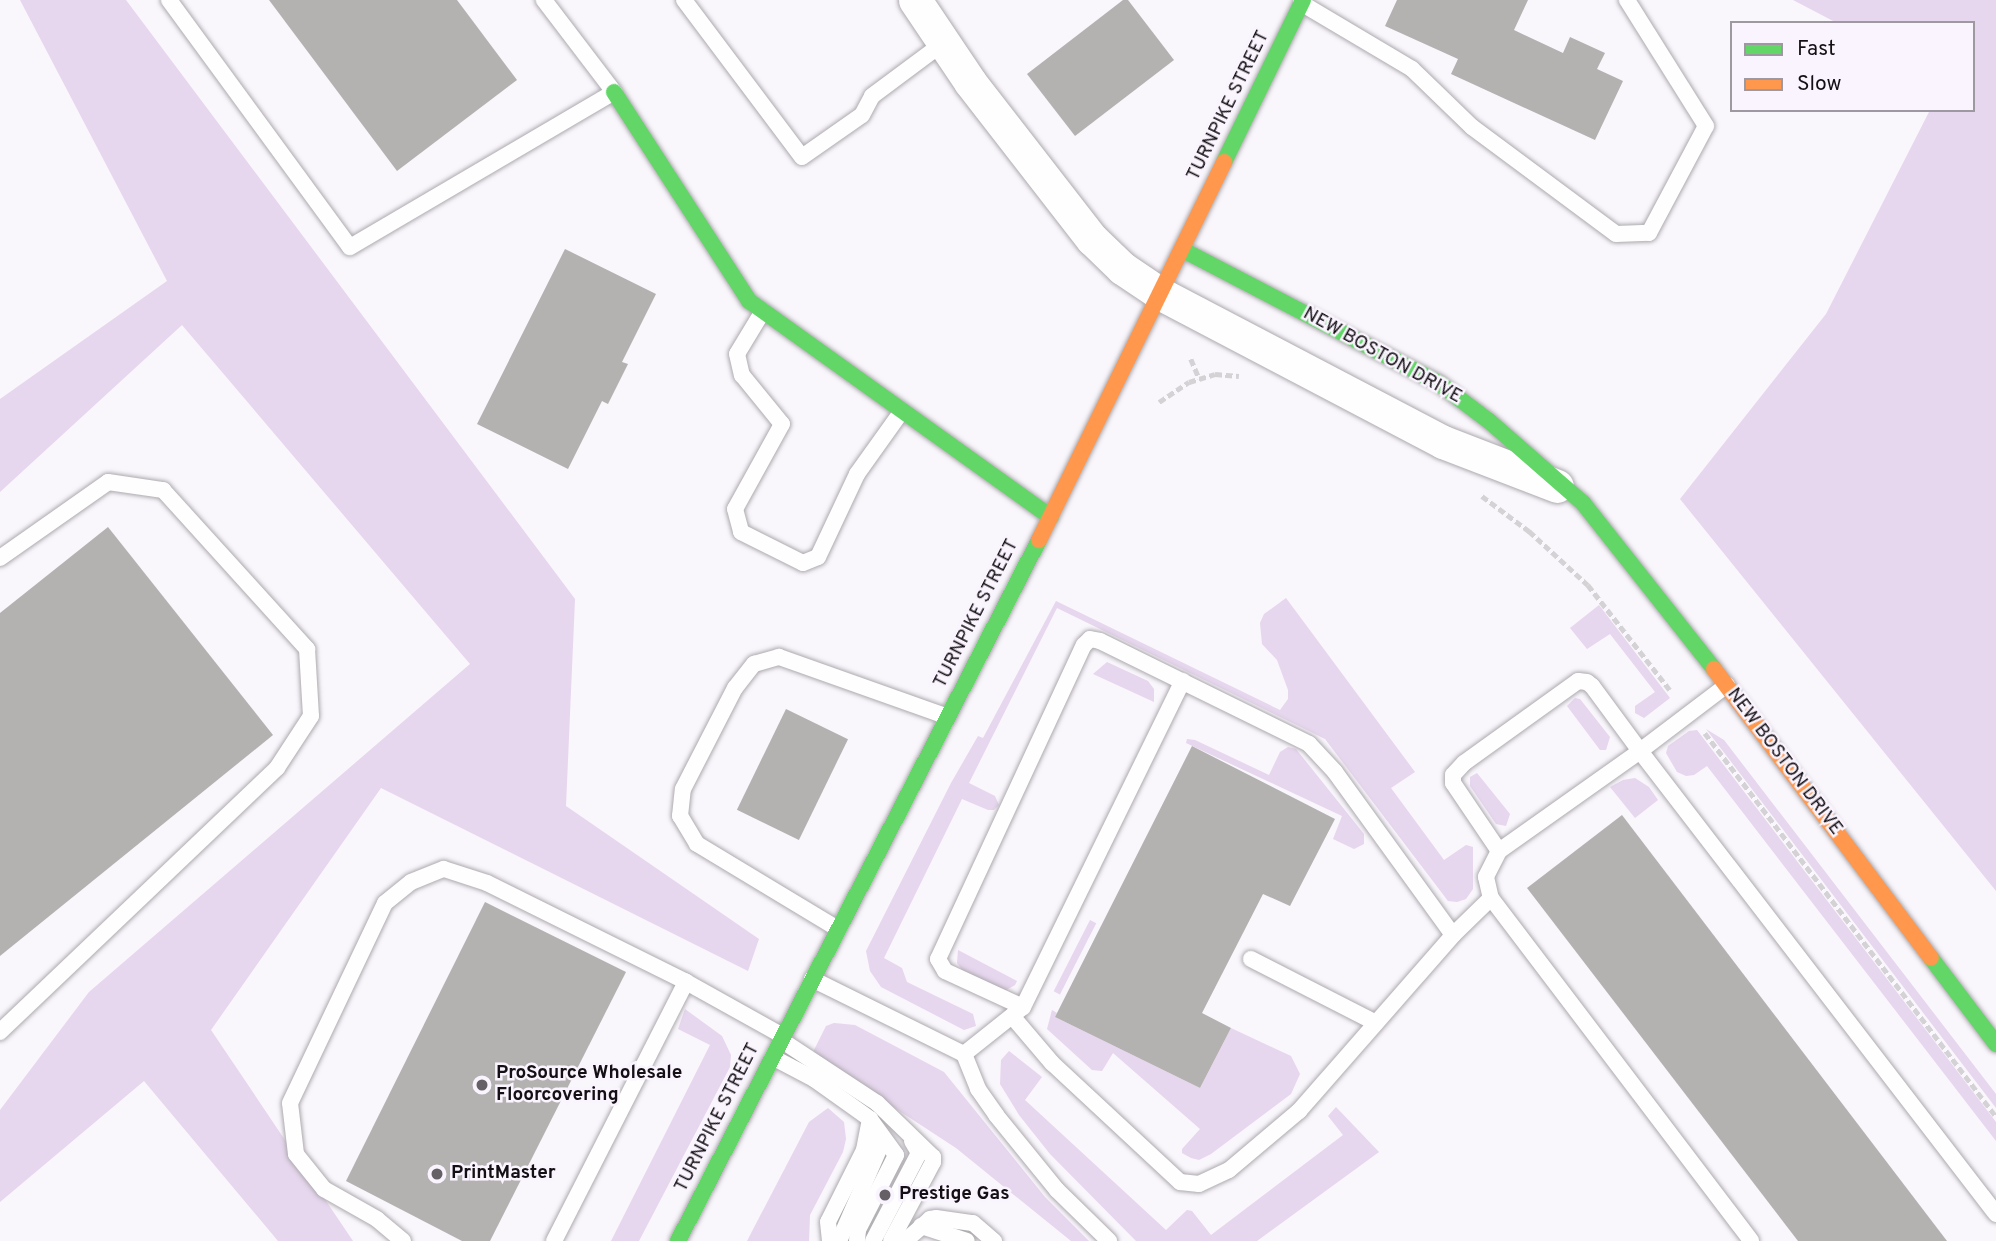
<!DOCTYPE html>
<html>
<head>
<meta charset="utf-8">
<style>
	body { margin:0 }
	#map { position:relative; width:1996px; height:1241px; overflow:hidden; background:#f9f6fc; font-family:Overpass,sans-serif }
	div>[style] { position:absolute }
	[style*='--x'] { left:calc(var(--x)*1px); top:calc(var(--y)*1px); width:calc(var(--w)*1px); rotate:calc(var(--a)*1deg) }
	.green>* { inset:0; background:#e6d6ee; transform-origin:0 0 }
	.building>* { inset:0; background:#b4b1b1; transform-origin:0 0 }
	.path>* { height:4.5px; margin-top:-2.25px; transform-origin:0; background:repeating-linear-gradient(90deg,#d4d2d4 0 7px,transparent 0 10.5px) }
	.roads { filter:drop-shadow(0 0 2px #adaaae) drop-shadow(0 0 2px #adaaae) }
	.lane>* { height:16px; margin:-8px; padding:0 8px; transform-origin:8px; border-radius:8px; background:#fefeff }
	.street>* { height:33px; margin:-16.5px; padding:0 16.5px; transform-origin:16.5px; border-radius:16.5px; background:#fefeff }
	.fast>* { height:16px; margin:-8px; padding:0 8px; transform-origin:8px; border-radius:8px; background:#63d668 }
	.slow>* { height:16px; margin:-8px; padding:0 8px; transform-origin:8px; border-radius:8px; background:#ff974d }
	.dots>* { width:19px; height:19px; translate:-50% -50%; box-sizing:border-box; border:4px solid #faf4fe; border-radius:50% }
	span { translate:-50% -50%; white-space:nowrap; text-align:center; line-height:1.15; -webkit-text-stroke:5px #faf4fe; paint-order:stroke }
	.street-label { font-size:19px; color:#130f14 }
	.poi-label { font-size:19px; color:#130f14; font-weight:700 }
	.left { translate:0 -50%; text-align:left }
	.legend { position:absolute; left:1730px; top:21px; width:245px; height:91px; box-sizing:border-box; background:#faf4fe; border:2px solid #9e98a0; margin:0; padding:9px 12px; list-style:none; font-size:21px; color:#130f14 }
	.legend li { display:flex; align-items:center; gap:14px; height:35px }
	.legend b { width:35px; border:2px solid #9e98a0 }
</style>
</head>
<body>
<div id="map">
	<div class="green">
		<div style="clip-path:polygon(20px 0,126px 0,575px 599px,566px 806px,759px 939px,748px 971px,381px 788px,211px 1030px,353px 1241px,278px 1241px,144px 1081px,0 1202px,0 1110px,89px 992px,470px 664px,182px 325px,0 492px,0 399px,167px 281px)"></div>
		<div style="clip-path:polygon(1793px 0,1996px 0,1996px 891px,1680px 499px,1826px 314px,1930px 110px,1973px 110px,1973px 23px,1837px 23px)"></div>
		<div style="clip-path:polygon(1286px 598px,1415px 772px,1391px 788px,1444px 860px,1466px 845px,1473px 847px,1473px 889px,1466px 899px,1457px 902px,1448px 901px,1325px 739px,1057px 608px,969px 783px,995px 796px,999px 805px,994px 810px,988px 810px,962px 799px,884px 958px,902px 968px,907px 982px,973px 1014px,976px 1026px,964px 1030px,881px 987px,870px 971px,866px 951px,951px 783px,978px 736px,983px 738px,1056px 601px,1280px 710px,1288px 699px,1288px 690px,1277px 660px,1262px 644px,1260px 623px,1264px 614px)"></div>
		<div style="clip-path:polygon(1599px 605px,1670px 698px,1644px 718px,1635px 713px,1635px 706px,1655px 692px,1610px 634px,1587px 649px,1570px 628px)"></div>
		<div style="clip-path:polygon(1107px 662px,1148px 681px,1154px 689px,1154px 702px,1093px 674px)"></div>
		<div style="clip-path:polygon(1575px 698px,1580px 699px,1610px 737px,1606px 750px,1600px 750px,1567px 706px)"></div>
		<div style="clip-path:polygon(1706px 729px,1724px 740px,1956px 1042px,1996px 1094px,1996px 1108px)"></div>
		<div style="clip-path:polygon(1697px 730px,1996px 1122px,1996px 1141px,1707px 766px,1694px 775px,1686px 776px,1677px 772px,1666px 753px,1668px 746px,1689px 731px)"></div>
		<div style="clip-path:polygon(1187px 739px,1195px 740px,1269px 775px,1280px 752px,1288px 747px,1296px 749px,1364px 834px,1364px 844px,1354px 849px,1333px 839px,1342px 816px,1186px 743px)"></div>
		<div style="clip-path:polygon(1477px 773px,1510px 814px,1506px 826px,1496px 824px,1470px 786px,1470px 777px)"></div>
		<div style="clip-path:polygon(1635px 778px,1649px 787px,1658px 800px,1635px 818px,1610px 787px,1623px 780px)"></div>
		<div style="left:1090px;top:920px;width:7px;height:80px;rotate:27deg"></div>
		<div style="clip-path:polygon(958px 950px,1017px 981px,1015px 985px,1003px 992px,963px 971px,957px 963px)"></div>
		<div style="clip-path:polygon(685px 1009px,722px 1036px,731px 1055px,730px 1067px,639px 1241px,611px 1241px,710px 1045px,678px 1029px)"></div>
		<div style="clip-path:polygon(1052px 1010px,1057px 1013px,1055px 1017px,1200px 1088px,1231px 1028px,1291px 1056px,1300px 1074px,1291px 1094px,1211px 1154px,1199px 1160px,1191px 1158px,1182px 1153px,1182px 1149px,1200px 1129px,1113px 1053px,1102px 1071px,1092px 1070px,1047px 1029px)"></div>
		<div style="clip-path:polygon(834px 1023px,855px 1025px,944px 1072px,1045px 1197px,1089px 1241px,1071px 1241px,956px 1148px,812px 1054px,826px 1026px)"></div>
		<div style="clip-path:polygon(1009px 1051px,1042px 1077px,1025px 1100px,1166px 1230px,1187px 1210px,1192px 1211px,1211px 1235px,1343px 1135px,1328px 1116px,1336px 1107px,1379px 1152px,1257px 1241px,1136px 1241px,1050px 1154px,1019px 1115px,1000px 1084px,1001px 1060px)"></div>
		<div style="clip-path:polygon(828px 1108px,844px 1122px,846px 1139px,843px 1152px,810px 1215px,809px 1241px,747px 1241px,809px 1122px)"></div>
	</div>
	<div class="building">
		<div style="clip-path:polygon(269px 0,457px 0,517px 80px,397px 171px)"></div>
		<div style="clip-path:polygon(1123px 0,1128px 0,1174px 60px,1075px 136px,1027px 74px)"></div>
		<div style="clip-path:polygon(1397px 0,1528px 0,1514px 30px,1563px 53px,1570px 37px,1605px 53px,1597px 69px,1623px 81px,1595px 140px,1451px 74px,1458px 59px,1385px 26px)"></div>
		<div style="clip-path:polygon(565px 249px,656px 294px,622px 362px,628px 364px,608px 404px,602px 401px,568px 469px,477px 424px)"></div>
		<div style="clip-path:polygon(108px 527px,273px 735px,0 956px,0 613px)"></div>
		<div style="left:786px;top:709px;width:69px;height:112px;rotate:26deg"></div>
		<div style="clip-path:polygon(1192px 746px,1335px 819px,1290px 906px,1263px 894px,1202px 1013px,1231px 1028px,1200px 1088px,1055px 1017px)"></div>
		<div style="clip-path:polygon(1622px 815px,1947px 1241px,1798px 1241px,1527px 888px)"></div>
		<div style="clip-path:polygon(485px 902px,626px 972px,490px 1241px,462px 1241px,346px 1181px)"></div>
	</div>
	<div class="path">
		<div style="--x:1191;--y:359;--w:21;--a:67"></div>
		<div style="--x:1159;--y:402;--w:36;--a:-34"></div>
		<div style="--x:1189;--y:382;--w:27;--a:-17"></div>
		<div style="--x:1215;--y:374;--w:24;--a:5"></div>
		<div style="--x:1482;--y:496;--w:59;--a:36.7"></div>
		<div style="--x:1529;--y:531;--w:80;--a:42.5"></div>
		<div style="--x:1588;--y:585;--w:133;--a:52"></div>
		<div style="--x:1705;--y:733;--w:482;--a:52.8"></div>
	</div>
	<div class="roads">
		<div class="lane">
			<div style="--x:169;--y:0;--w:306;--a:53.8"></div>
			<div style="--x:350;--y:247;--w:306;--a:-30.4"></div>
			<div style="--x:614;--y:92;--w:116;--a:-127.3"></div>
			<div style="--x:684;--y:0;--w:196;--a:53.1"></div>
			<div style="--x:802;--y:157;--w:73;--a:-35"></div>
			<div style="--x:862;--y:115;--w:21;--a:-62"></div>
			<div style="--x:872;--y:96;--w:89;--a:-36.7"></div>
			<div style="--x:1301;--y:3;--w:129;--a:30.7"></div>
			<div style="--x:1412;--y:69;--w:83;--a:44"></div>
			<div style="--x:1472;--y:127;--w:179;--a:36.6"></div>
			<div style="--x:1616;--y:234;--w:33;--a:-2"></div>
			<div style="--x:1649;--y:233;--w:121;--a:-62"></div>
			<div style="--x:1706;--y:126;--w:149;--a:-122.1"></div>
			<div style="--x:763;--y:311;--w:50;--a:121.2"></div>
			<div style="--x:737;--y:354;--w:22;--a:77"></div>
			<div style="--x:742;--y:375;--w:63;--a:50.8"></div>
			<div style="--x:782;--y:424;--w:97;--a:118.9"></div>
			<div style="--x:735;--y:509;--w:24;--a:75"></div>
			<div style="--x:741;--y:532;--w:69;--a:26.6"></div>
			<div style="--x:803;--y:563;--w:16;--a:-22"></div>
			<div style="--x:818;--y:557;--w:92;--a:-64.8"></div>
			<div style="--x:857;--y:474;--w:77;--a:-54.5"></div>
			<div style="--x:0;--y:558;--w:132;--a:-35.1"></div>
			<div style="--x:108;--y:482;--w:56;--a:8.3"></div>
			<div style="--x:163;--y:490;--w:215;--a:47.8"></div>
			<div style="--x:307;--y:649;--w:67;--a:86.6"></div>
			<div style="--x:311;--y:716;--w:62;--a:123.2"></div>
			<div style="--x:277;--y:768;--w:383;--a:136.4"></div>
			<div style="--x:1727;--y:685;--w:109;--a:142.8"></div>
			<div style="--x:1640;--y:751;--w:81;--a:-126.4"></div>
			<div style="--x:1592;--y:686;--w:6;--a:-141"></div>
			<div style="--x:1587;--y:682;--w:9;--a:-174"></div>
			<div style="--x:1578;--y:681;--w:140;--a:144.3"></div>
			<div style="--x:1464;--y:763;--w:16;--a:133"></div>
			<div style="--x:1453;--y:775;--w:8;--a:90"></div>
			<div style="--x:1453;--y:783;--w:82;--a:55.9"></div>
			<div style="--x:1499;--y:851;--w:29;--a:117"></div>
			<div style="--x:1486;--y:877;--w:22;--a:77"></div>
			<div style="--x:1491;--y:898;--w:430;--a:52.8"></div>
			<div style="--x:1499;--y:851;--w:173;--a:-35.3"></div>
			<div style="--x:1640;--y:751;--w:584;--a:52.44"></div>
			<div style="--x:838;--y:929;--w:165;--a:-148.9"></div>
			<div style="--x:697;--y:844;--w:33;--a:-121"></div>
			<div style="--x:680;--y:816;--w:27;--a:-84"></div>
			<div style="--x:683;--y:789;--w:114;--a:-62.8"></div>
			<div style="--x:735;--y:688;--w:31;--a:-52"></div>
			<div style="--x:754;--y:664;--w:26;--a:-16"></div>
			<div style="--x:779;--y:657;--w:179;--a:19.5"></div>
			<div style="--x:1251;--y:959;--w:140;--a:27.1"></div>
			<div style="--x:812;--y:979;--w:169;--a:26.3"></div>
			<div style="--x:964;--y:1054;--w:75;--a:-38.5"></div>
			<div style="--x:1023;--y:1007;--w:86;--a:-155.2"></div>
			<div style="--x:945;--y:971;--w:14;--a:-120"></div>
			<div style="--x:938;--y:959;--w:346;--a:-65.1"></div>
			<div style="--x:1084;--y:645;--w:8;--a:-45"></div>
			<div style="--x:1090;--y:639;--w:10;--a:11"></div>
			<div style="--x:1100;--y:641;--w:233;--a:26.2"></div>
			<div style="--x:1309;--y:744;--w:38;--a:47"></div>
			<div style="--x:1335;--y:772;--w:201;--a:54.1"></div>
			<div style="--x:1453;--y:935;--w:53;--a:-44.2"></div>
			<div style="--x:1023;--y:1007;--w:363;--a:-63.9"></div>
			<div style="--x:1012;--y:1016;--w:62;--a:49.6"></div>
			<div style="--x:1052;--y:1063;--w:175;--a:42.9"></div>
			<div style="--x:1180;--y:1182;--w:19;--a:6"></div>
			<div style="--x:1199;--y:1184;--w:33;--a:-25"></div>
			<div style="--x:1229;--y:1170;--w:92;--a:-40.1"></div>
			<div style="--x:1299;--y:1111;--w:234;--a:-48.8"></div>
			<div style="--x:781;--y:1040;--w:115;--a:33.3"></div>
			<div style="--x:877;--y:1103;--w:78;--a:44"></div>
			<div style="--x:933;--y:1157;--w:5;--a:90"></div>
			<div style="--x:933;--y:1162;--w:89;--a:118"></div>
			<div style="--x:964;--y:1054;--w:38;--a:68"></div>
			<div style="--x:978;--y:1089;--w:32;--a:55"></div>
			<div style="--x:996;--y:1115;--w:97;--a:50.9"></div>
			<div style="--x:1057;--y:1190;--w:73;--a:44.4"></div>
			<div style="--x:774;--y:1058;--w:45;--a:27.7"></div>
			<div style="--x:814;--y:1079;--w:69;--a:35.5"></div>
			<div style="--x:870;--y:1119;--w:32;--a:101"></div>
			<div style="--x:864;--y:1150;--w:80;--a:116.6"></div>
			<div style="--x:828;--y:1222;--w:19;--a:84"></div>
			<div style="--x:921;--y:1226;--w:48;--a:18.1"></div>
			<div style="--x:403;--y:1241;--w:34;--a:-140"></div>
			<div style="--x:377;--y:1219;--w:61;--a:-150.5"></div>
			<div style="--x:324;--y:1189;--w:45;--a:-128.7"></div>
			<div style="--x:296;--y:1154;--w:51;--a:-96.7"></div>
			<div style="--x:290;--y:1103;--w:221;--a:-64.6"></div>
			<div style="--x:385;--y:903;--w:33;--a:-39"></div>
			<div style="--x:411;--y:882;--w:35;--a:-22"></div>
			<div style="--x:444;--y:869;--w:45;--a:18"></div>
			<div style="--x:487;--y:883;--w:222;--a:26.4"></div>
			<div style="--x:686;--y:982;--w:111;--a:29.1"></div>
			<div style="--x:554;--y:1241;--w:291;--a:-63"></div>
			<div style="--x:839;--y:1241;--w:105;--a:-66.4"></div>
			<div style="--x:881;--y:1145;--w:15;--a:-113"></div>
			<div style="--x:857;--y:1241;--w:11;--a:-85"></div>
			<div style="--x:858;--y:1230;--w:84;--a:-63.1"></div>
			<div style="--x:896;--y:1155;--w:44;--a:-125.8"></div>
			<div style="--x:873;--y:1241;--w:99;--a:-62.4"></div>
			<div style="--x:919;--y:1153;--w:14;--a:-120"></div>
			<div style="--x:905;--y:1241;--w:33;--a:-41"></div>
			<div style="--x:930;--y:1219;--w:6;--a:-9"></div>
			<div style="--x:936;--y:1218;--w:37;--a:8"></div>
			<div style="--x:973;--y:1223;--w:28;--a:41"></div>
		</div>
		<div class="street">
			<div style="--x:915;--y:0;--w:99;--a:56.1"></div>
			<div style="--x:970;--y:82;--w:199;--a:52.2"></div>
			<div style="--x:1092;--y:239;--w:42;--a:44"></div>
			<div style="--x:1122;--y:268;--w:45;--a:34"></div>
			<div style="--x:1159;--y:293;--w:321;--a:27.7"></div>
			<div style="--x:1443;--y:442;--w:122;--a:21.1"></div>
		</div>
		<div class="fast">
			<div style="--x:614;--y:92;--w:249;--a:57.1"></div>
			<div style="--x:749;--y:301;--w:371;--a:35.6"></div>
			<div style="--x:1224;--y:162;--w:180;--a:-64"></div>
			<div style="--x:1183;--y:250;--w:290;--a:27.5"></div>
			<div style="--x:1440;--y:384;--w:61;--a:37.1"></div>
			<div style="--x:1489;--y:421;--w:125;--a:41.1"></div>
			<div style="--x:1583;--y:503;--w:211;--a:51.7"></div>
			<div style="--x:1931;--y:958;--w:108;--a:52.9"></div>
			<div style="--x:678;--y:1241;--w:788;--a:-62.75"></div>
		</div>
		<div class="slow">
			<div style="--x:1039;--y:540;--w:421;--a:-63.9"></div>
			<div style="--x:1714;--y:669;--w:361;--a:53.1"></div>
		</div>
	</div>
	<div class="dots">
		<div style="left:482px;top:1085px;background:#646065"></div>
		<div style="left:437px;top:1174px;background:#646065"></div>
		<div style="left:885px;top:1195px;background:#646065"></div>
	</div>
	<div class="street-label">
		<span style="left:1229px;top:106px;rotate:-64deg">TURNPIKE STREET</span>
		<span style="left:1382px;top:356px;rotate:29deg">NEW BOSTON DRIVE</span>
		<span style="left:977px;top:614px;rotate:-63deg">TURNPIKE STREET</span>
		<span style="left:1784px;top:762px;rotate:53deg">NEW BOSTON DRIVE</span>
		<span style="left:718px;top:1118px;rotate:-63deg">TURNPIKE STREET</span>
	</div>
	<div class="poi-label">
		<span class="left" style="left:496px;top:1085px">ProSource Wholesale<br>Floorcovering</span>
		<span class="left" style="left:451px;top:1174px">PrintMaster</span>
		<span class="left" style="left:899px;top:1195px">Prestige Gas</span>
	</div>
	<ul class="legend">
	<li><b style="height:9px;background:#63d668"></b>Fast</li>
	<li><b style="height:9px;background:#ff974d"></b>Slow</li>
	</ul>
</div>
</body>
</html>
